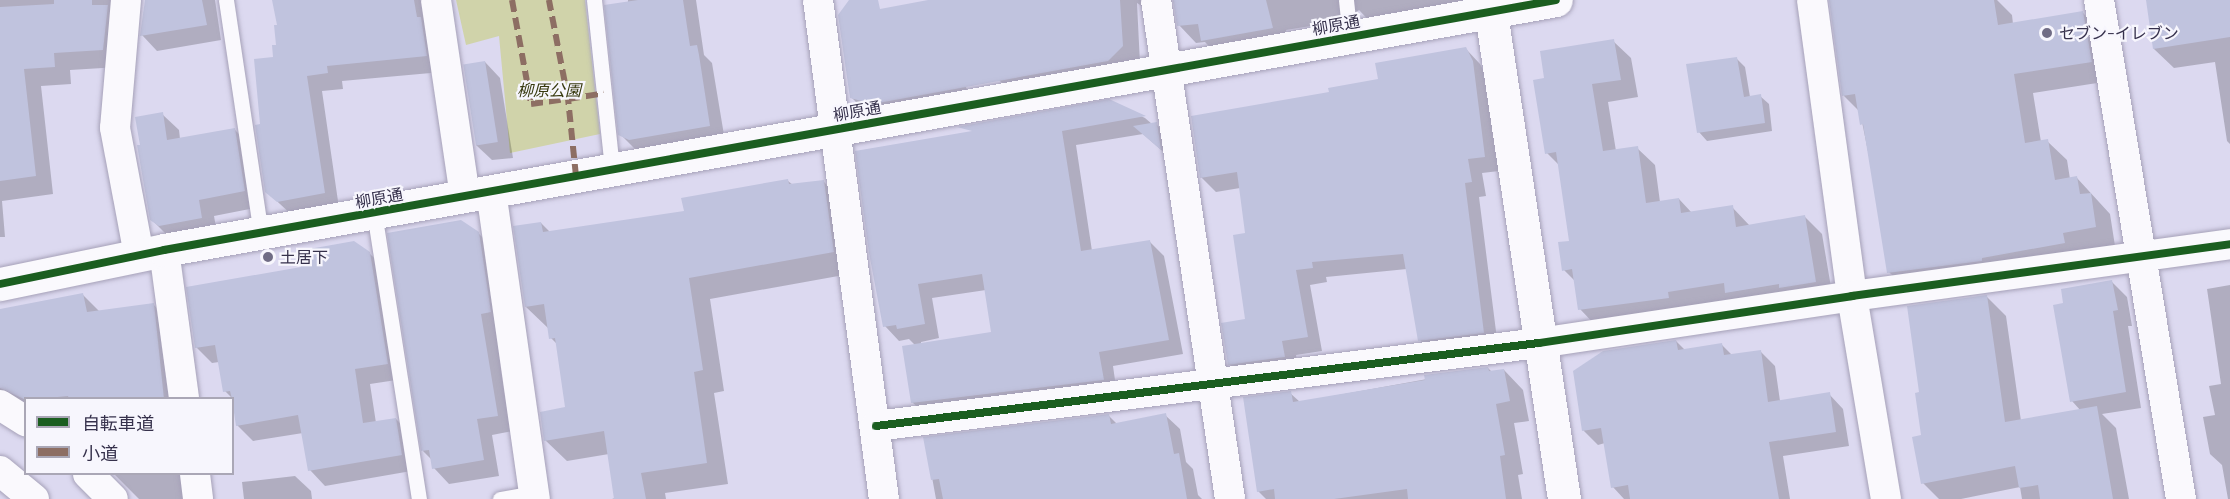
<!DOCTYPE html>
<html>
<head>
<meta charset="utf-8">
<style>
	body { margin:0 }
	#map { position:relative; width:2230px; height:499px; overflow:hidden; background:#dcd9f0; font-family:Lora,"Noto Sans JP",serif }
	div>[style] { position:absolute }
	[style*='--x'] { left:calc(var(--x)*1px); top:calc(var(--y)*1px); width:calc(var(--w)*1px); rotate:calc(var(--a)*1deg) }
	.green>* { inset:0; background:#d0d3aa }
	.shadow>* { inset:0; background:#0003 }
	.building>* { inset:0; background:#c0c3de; transform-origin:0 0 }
	.roads { filter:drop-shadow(0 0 2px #a6a1b8) drop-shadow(0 0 2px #a6a1b8) }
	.service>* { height:15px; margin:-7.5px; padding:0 7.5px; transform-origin:7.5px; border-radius:7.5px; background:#faf9fd }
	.minor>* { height:30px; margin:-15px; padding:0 15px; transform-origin:15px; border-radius:15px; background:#faf9fd }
	.tertiary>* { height:33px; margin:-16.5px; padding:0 16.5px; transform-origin:16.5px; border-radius:16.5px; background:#faf9fd }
	.quiet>* { height:6px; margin-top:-3px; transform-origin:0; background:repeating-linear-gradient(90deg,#8d6e63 0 12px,transparent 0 18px) }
	.cycleway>* { height:8px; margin:-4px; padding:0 4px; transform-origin:4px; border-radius:4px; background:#1b5e20 }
	.dots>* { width:16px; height:16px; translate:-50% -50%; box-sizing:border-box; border:3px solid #f7f6fd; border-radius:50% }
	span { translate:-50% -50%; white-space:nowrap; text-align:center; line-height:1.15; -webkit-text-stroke:4.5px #f7f6fd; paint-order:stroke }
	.street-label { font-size:16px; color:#36314c }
	.poi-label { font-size:16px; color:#36314c }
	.left { translate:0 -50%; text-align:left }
	.park-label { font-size:16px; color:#383a10; font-style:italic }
	.legend { position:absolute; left:24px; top:397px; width:210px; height:78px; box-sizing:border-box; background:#f7f6fd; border:2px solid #aaa7b6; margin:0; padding:8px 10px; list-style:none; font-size:18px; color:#36314c }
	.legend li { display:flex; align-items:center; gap:12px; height:30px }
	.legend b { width:30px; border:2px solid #aaa7b6 }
</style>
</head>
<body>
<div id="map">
	<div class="green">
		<div style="clip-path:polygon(456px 0,585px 0,600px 134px,510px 153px,499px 36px,466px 45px)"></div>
	</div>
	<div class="shadow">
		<div style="clip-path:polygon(0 0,133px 0,119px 67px,70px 70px,71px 84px,41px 86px,53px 194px,2px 201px,5px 237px,0 237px)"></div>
		<div style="clip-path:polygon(146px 0,215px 0,221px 40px,157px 51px,142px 35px)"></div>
		<div style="clip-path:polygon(274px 0,428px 0,442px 72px,342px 81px,343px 89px,322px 91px,339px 208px,294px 217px,266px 191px,278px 46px,278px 26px)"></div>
		<div style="clip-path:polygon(628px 0,696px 0,704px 55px,712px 63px,725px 141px,636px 150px,620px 134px)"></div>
		<div style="clip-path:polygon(981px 0,1172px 0,1163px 4px,1157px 16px,1137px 3px,1140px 64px,1017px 98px,999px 80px)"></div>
		<div style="clip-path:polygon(1173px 0,1480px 0,1377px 29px,1359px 10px,1355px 13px,1354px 19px,1286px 30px,1289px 45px,1220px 58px,1205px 42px,1196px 43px,1179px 25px)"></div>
		<div style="clip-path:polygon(1831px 0,1997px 0,2012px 15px,2013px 24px,2083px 13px,2102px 32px,2110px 81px,2033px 93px,2041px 142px,2047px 141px,2067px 160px,2070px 179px,2077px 178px,2110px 214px,2115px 246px,1908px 291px,1889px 272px,1878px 201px,1860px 112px,1844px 96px)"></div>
		<div style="clip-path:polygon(2147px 0,2230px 0,2230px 144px,2227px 141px,2215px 62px,2174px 68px,2154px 49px)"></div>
		<div style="clip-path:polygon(evenodd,946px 20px,972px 107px,870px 116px,851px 97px,946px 20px,866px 100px,880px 104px,879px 107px,866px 103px,866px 100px)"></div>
		<div style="clip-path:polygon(1613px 41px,1631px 58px,1638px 97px,1608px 102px,1616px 151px,1637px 148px,1655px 165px,1660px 202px,1679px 199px,1692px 213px,1732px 207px,1750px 226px,1804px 216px,1822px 234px,1833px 299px,1597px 327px,1580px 309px,1576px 282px,1564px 270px,1571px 242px,1560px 166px,1547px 153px,1546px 80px)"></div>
		<div style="clip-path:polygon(1466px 49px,1480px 64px,1487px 77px,1499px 171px,1482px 173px,1486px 196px,1479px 197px,1498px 347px,1434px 355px,1420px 340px,1407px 269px,1326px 277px,1327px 282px,1310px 285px,1322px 351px,1296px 355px,1299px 372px,1244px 379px,1229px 364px,1246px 320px,1247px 234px,1240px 188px,1216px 192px,1201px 177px,1330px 93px,1380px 80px)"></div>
		<div style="clip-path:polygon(1736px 58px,1745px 67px,1750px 97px,1760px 96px,1769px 104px,1772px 131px,1707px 141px,1699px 132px)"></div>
		<div style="clip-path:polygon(485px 62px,500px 78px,513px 158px,492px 160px,476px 145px)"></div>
		<div style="clip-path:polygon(evenodd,1109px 101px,1145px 118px,1152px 124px,1156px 124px,1164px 132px,1168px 156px,1143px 134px,1076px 145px,1092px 251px,1150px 242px,1164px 256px,1183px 354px,1113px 366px,1117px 394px,927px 416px,912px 402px,915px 345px,909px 339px,899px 341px,885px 326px,967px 133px,1109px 101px,986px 290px,992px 333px,921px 344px,921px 342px,939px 338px,932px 298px,986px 290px)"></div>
		<div style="clip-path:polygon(162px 114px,179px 130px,180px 139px,235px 130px,251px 146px,260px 207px,214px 216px,217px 233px,168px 236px,151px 219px)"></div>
		<div style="clip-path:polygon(788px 181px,793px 185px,824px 182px,845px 203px,855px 273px,710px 299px,724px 391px,714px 393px,728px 484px,665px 493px,666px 499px,612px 499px,615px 498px,609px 454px,567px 461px,545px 440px,567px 408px,558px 345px,551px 338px,548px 328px,526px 307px,541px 223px,550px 232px,685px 212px)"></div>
		<div style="clip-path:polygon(478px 233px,495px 249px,513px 431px,492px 435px,499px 476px,449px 484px,434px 468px,432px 460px,423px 451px)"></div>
		<div style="clip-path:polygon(369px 253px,386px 269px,403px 379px,370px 384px,376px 423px,396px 419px,412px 435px,417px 470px,325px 486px,310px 470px,303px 433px,253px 441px,237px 425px,232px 398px,225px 391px,219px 362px,212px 363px,196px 347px,302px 269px)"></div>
		<div style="clip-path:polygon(2112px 282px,2127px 297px,2132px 326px,2128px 326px,2141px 408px,2102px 414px,2116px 428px,2129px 499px,2022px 499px,2020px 487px,1961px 499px,1939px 499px,1923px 483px,1921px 394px,1986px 296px,2006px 316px,2021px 421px,2081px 411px,2072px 401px,2065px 304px)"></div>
		<div style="clip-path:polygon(2230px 285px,2230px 499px,2228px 499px,2222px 465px,2210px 454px,2203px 417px,2215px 415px,2209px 386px,2221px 384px,2207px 289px)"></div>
		<div style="clip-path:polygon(83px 295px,100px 312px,153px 304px,171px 323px,180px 398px,26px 398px,26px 407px,0 395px,0 310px)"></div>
		<div style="clip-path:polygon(1676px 341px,1685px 350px,1722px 345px,1732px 355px,1760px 351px,1775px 366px,1780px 401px,1829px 394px,1843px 409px,1849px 446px,1783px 456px,1790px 499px,1624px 499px,1613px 487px,1605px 443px,1598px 445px,1583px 430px)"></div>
		<div style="clip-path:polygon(1488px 368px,1492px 372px,1504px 370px,1523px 390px,1529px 421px,1514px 423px,1523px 474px,1518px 475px,1522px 499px,1266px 499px,1258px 491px,1290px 393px,1300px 402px)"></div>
		<div style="clip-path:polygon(1165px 415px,1180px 429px,1186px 462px,1193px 469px,1198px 495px,1202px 499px,936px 499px,925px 439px,1109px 416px,1117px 424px)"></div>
		<div style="clip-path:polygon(114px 474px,189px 474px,188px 499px,139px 499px)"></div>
		<div style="clip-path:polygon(295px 476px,311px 491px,312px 499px,244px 499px,242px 482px)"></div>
	</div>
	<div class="building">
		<div style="clip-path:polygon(54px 0,92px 0,92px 5px,108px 5px,103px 50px,54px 53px,55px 67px,24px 69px,36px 176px,0 181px,0 7px,54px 4px)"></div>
		<div style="clip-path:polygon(145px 0,202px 0,207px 25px,140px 36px)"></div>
		<div style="clip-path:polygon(272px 0,414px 0,417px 17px,421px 17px,427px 56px,327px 66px,328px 73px,307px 76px,325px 193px,277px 202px,265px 192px,255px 125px,260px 124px,254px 59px,273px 57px,272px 45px,276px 45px,274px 25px,277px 25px)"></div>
		<div style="clip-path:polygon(638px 0,683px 0,690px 46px,697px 45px,699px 55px,710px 126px,629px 140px,618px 135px,604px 5px)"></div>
		<div style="clip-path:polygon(849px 0,878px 0,880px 9px,928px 0,1120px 0,1123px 46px,1108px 61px,873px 104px,850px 98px,838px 15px)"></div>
		<div style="clip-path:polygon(1173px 0,1266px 0,1273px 28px,1201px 41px,1198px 24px,1177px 26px)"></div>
		<div style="clip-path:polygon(1829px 0,1994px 0,1998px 25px,2083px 11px,2092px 62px,2014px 74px,2025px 143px,2048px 139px,2055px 180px,2077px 176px,2080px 194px,2091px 193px,2096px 227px,2063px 233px,2065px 243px,1982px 258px,1982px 261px,1887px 273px,1863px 124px,1860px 125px,1855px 94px,1842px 96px)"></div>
		<div style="clip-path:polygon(2146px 0,2230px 0,2230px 37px,2153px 49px)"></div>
		<div style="clip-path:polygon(1614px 39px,1621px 80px,1592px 84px,1603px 151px,1638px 146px,1646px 203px,1679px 198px,1681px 213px,1733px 205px,1736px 227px,1805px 215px,1816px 282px,1779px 288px,1779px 284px,1725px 293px,1724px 283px,1668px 292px,1669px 298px,1578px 310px,1572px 269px,1562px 271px,1558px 242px,1569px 241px,1556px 152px,1545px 154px,1533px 80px,1544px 78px,1540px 51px)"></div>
		<div style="clip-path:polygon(1466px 47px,1473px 61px,1485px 157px,1468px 159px,1472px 182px,1465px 183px,1484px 333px,1418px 341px,1403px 254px,1312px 262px,1313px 268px,1296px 270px,1308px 337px,1282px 341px,1285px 357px,1228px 365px,1221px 323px,1245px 319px,1233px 235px,1245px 233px,1237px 172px,1200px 178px,1191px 116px,1329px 92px,1328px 88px,1378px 79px,1375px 63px)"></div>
		<div style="clip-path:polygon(1737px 57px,1744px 97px,1761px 94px,1765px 123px,1697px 133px,1686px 64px)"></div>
		<div style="left:485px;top:61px;width:82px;height:22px;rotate:81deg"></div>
		<div style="clip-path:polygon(1109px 99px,1146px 116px,1062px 131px,1081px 251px,1150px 240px,1169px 340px,1099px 352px,1104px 380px,911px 403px,902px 346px,991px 332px,982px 274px,918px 284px,925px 324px,897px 329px,896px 325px,883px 327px,869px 253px,855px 151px,972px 131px,957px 127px)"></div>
		<div style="clip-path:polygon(163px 112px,167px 140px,235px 128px,245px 191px,199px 200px,202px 218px,159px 226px,150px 220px,137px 145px,140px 145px,135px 117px)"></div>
		<div style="clip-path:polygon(1157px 122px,1161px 150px,1133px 126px)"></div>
		<div style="clip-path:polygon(788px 179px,789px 184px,824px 180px,834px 252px,689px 278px,703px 370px,694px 372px,707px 463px,641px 473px,646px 499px,614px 499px,604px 431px,544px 441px,540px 412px,565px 407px,555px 338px,549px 339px,544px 304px,525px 307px,513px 226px,541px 222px,543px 232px,684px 211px,681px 198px)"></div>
		<div style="clip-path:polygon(461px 220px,479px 232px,491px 312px,481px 314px,498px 416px,477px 419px,484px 460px,432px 469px,429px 450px,421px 451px,387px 233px)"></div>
		<div style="clip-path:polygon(354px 241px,370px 252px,388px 364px,355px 369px,363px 423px,396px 418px,402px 455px,308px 471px,298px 415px,236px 426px,232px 399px,230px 391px,223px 392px,215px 345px,195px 348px,186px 287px,301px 267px,298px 251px)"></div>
		<div style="clip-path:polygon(2112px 280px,2118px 310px,2113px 311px,2126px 392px,2070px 402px,2053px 305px,2063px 303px,2061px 289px)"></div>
		<div style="clip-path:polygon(83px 293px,87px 312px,154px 303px,164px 399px,69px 399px,68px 396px,26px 400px,0 388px,0 309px)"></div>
		<div style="clip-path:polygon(1987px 295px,2005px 422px,2097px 406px,2113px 499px,2040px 499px,2038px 485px,2019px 488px,2015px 466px,1921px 484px,1912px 437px,1921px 435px,1915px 393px,1919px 392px,1907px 306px)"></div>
		<div style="clip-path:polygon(1676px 340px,1678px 350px,1722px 343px,1724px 355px,1761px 350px,1768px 402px,1830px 392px,1836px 432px,1769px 442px,1779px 499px,1630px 499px,1628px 485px,1611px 488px,1601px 428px,1582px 431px,1573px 371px,1603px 351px)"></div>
		<div style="clip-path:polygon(1488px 367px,1489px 371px,1504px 369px,1510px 401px,1496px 404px,1505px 455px,1500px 456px,1506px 499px,1408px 499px,1407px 489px,1334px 499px,1275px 499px,1274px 489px,1257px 492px,1243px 397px,1291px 391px,1293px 402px,1425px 380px,1424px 375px)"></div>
		<div style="clip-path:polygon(1166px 413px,1174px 454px,1179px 453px,1187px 499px,943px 499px,939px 479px,931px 480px,923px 437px,1109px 414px,1111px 424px)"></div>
	</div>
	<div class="roads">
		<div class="service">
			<div style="--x:226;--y:0;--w:236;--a:81.5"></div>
			<div style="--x:594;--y:0;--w:170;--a:83.9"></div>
			<div style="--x:1346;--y:0;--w:36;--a:84"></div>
			<div style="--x:374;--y:212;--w:291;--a:81.1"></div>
			<div style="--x:500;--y:499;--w:35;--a:-10"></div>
		</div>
		<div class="minor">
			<div style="--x:126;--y:0;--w:128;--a:94.9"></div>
			<div style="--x:115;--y:128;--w:129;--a:79.3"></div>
			<div style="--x:436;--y:0;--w:198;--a:81.6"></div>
			<div style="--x:818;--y:0;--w:503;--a:82.47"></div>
			<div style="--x:1156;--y:0;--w:504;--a:81.56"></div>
			<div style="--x:1812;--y:0;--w:299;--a:82.3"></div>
			<div style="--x:1852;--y:296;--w:206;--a:80.5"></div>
			<div style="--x:2099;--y:0;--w:506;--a:80.67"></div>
			<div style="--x:491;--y:191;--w:311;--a:81.9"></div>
			<div style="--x:164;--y:250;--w:149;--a:82.3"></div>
			<div style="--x:0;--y:405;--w:31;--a:32"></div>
			<div style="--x:876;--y:426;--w:668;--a:-7.14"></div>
			<div style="--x:1539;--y:343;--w:317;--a:-8.5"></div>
			<div style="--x:1852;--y:296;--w:382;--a:-7.8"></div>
			<div style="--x:0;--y:471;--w:44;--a:39.5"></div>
			<div style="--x:88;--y:474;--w:35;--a:45"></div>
			<div style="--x:195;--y:474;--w:25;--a:83"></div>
		</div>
		<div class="tertiary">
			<div style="--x:1489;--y:0;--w:505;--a:81.45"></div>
			<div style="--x:0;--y:284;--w:167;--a:-11.7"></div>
			<div style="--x:164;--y:250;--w:1414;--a:-10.18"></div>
		</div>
	</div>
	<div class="quiet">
		<div style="--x:512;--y:0;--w:106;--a:79.6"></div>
		<div style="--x:531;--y:104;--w:37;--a:-8"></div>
		<div style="--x:568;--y:99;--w:101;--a:-100.9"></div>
		<div style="--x:576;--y:176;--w:77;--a:-95.9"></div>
		<div style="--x:568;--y:99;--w:36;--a:-9"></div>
	</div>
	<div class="cycleway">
		<div style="--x:0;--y:284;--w:167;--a:-11.7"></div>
		<div style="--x:164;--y:250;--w:1414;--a:-10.18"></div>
		<div style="--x:876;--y:426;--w:668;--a:-7.14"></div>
		<div style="--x:1539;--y:343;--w:317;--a:-8.5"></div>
		<div style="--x:1852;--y:296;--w:382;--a:-7.8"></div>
	</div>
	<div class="dots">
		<div style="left:2047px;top:33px;background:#706c85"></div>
		<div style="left:268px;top:257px;background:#706c85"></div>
	</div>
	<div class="street-label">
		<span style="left:1336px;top:25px;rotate:-10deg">柳原通</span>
		<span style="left:857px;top:111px;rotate:-10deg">柳原通</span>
		<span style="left:379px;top:198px;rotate:-10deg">柳原通</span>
	</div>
	<div class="poi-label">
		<span class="left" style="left:2059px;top:33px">セブン-イレブン</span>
		<span class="left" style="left:280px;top:257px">土居下</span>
	</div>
	<div class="park-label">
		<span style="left:549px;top:90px">柳原公園</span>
	</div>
	<ul class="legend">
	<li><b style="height:8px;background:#1b5e20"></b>自転車道</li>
	<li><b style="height:8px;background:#8d6e63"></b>小道</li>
	</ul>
</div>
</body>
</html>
